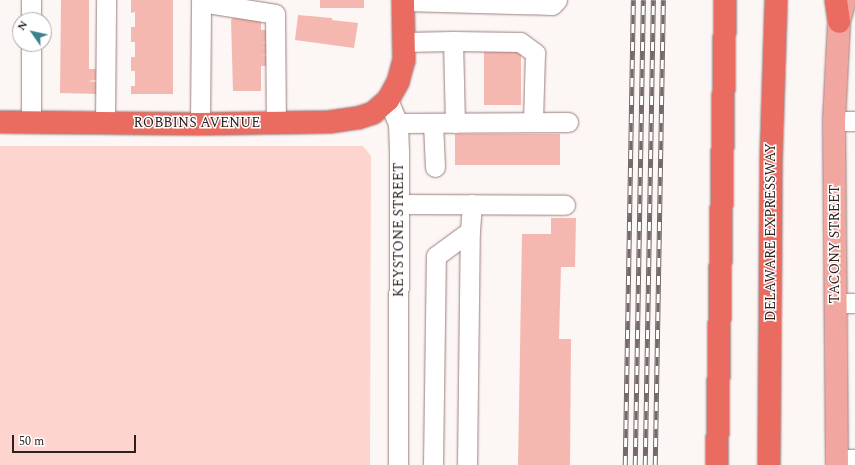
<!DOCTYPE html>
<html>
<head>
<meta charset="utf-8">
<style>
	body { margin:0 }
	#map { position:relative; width:855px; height:465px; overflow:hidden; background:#fcf6f5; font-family:Spectral,serif }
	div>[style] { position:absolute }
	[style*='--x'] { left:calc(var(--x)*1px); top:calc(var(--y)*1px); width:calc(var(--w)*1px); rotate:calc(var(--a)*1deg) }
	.green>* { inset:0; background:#fdd4ce }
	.building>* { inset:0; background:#f5b8b0; transform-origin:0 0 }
	.roads { filter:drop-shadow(0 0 1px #9b7f7b) drop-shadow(0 0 1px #9b7f7b) }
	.minor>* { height:19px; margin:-9.5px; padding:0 9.5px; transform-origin:9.5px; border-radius:9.5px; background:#fff }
	.major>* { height:22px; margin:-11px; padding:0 11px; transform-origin:11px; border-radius:11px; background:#f2a6a0 }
	.highway>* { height:22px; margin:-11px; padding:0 11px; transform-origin:11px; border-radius:11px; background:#ea6b60 }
	.rail>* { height:4.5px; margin-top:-2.25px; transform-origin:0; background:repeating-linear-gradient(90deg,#fff 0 9px,#736967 0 18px); box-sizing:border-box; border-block:1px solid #736967 }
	span { translate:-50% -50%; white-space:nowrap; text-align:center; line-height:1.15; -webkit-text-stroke:3px #fff; paint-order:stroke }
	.street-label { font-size:14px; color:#2d211f }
	.north { position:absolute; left:12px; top:12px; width:40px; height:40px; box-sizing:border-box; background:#fff; border:1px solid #aba6a5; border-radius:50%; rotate:304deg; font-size:11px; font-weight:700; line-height:16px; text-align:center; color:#2d211f }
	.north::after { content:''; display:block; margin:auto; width:14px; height:18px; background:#3b828c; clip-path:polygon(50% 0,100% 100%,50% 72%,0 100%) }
	.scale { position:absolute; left:12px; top:435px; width:124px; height:18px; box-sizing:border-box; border:2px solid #2d211f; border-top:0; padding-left:5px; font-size:12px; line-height:14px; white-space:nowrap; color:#2d211f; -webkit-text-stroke:3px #fff; paint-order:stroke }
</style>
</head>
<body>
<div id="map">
	<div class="green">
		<div style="clip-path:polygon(0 146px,363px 146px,371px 156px,370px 465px,0 465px)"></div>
	</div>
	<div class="building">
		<div style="clip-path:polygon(61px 0,89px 0,89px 69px,97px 69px,96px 80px,88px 81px,97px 82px,97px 94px,60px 93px)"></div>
		<div style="clip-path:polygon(131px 0,173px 0,173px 94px,131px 94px,131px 86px,135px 86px,135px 71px,131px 71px,131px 57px,135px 57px,135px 42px,131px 42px,131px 27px,135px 27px,135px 12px,131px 13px)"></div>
		<div style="left:320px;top:0;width:44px;height:8px"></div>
		<div style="clip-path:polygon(298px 15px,332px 18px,332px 20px,358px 23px,354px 48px,295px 40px)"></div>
		<div style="clip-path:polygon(233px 18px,261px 18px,261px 30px,269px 30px,269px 42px,261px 42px,269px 43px,269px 54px,261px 56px,269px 55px,269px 66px,261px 66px,261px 91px,233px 91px,231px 20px)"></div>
		<div style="left:521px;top:48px;width:57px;height:37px;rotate:90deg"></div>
		<div style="left:560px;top:134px;width:31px;height:105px;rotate:90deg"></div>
		<div style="clip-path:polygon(551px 218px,576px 218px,575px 267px,561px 267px,559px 339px,571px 339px,570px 465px,518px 465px,522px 234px,551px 234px)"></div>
	</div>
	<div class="roads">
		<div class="minor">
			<div style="--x:403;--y:1;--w:149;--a:1.5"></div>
			<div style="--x:552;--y:5;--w:7;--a:-45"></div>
			<div style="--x:201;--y:2;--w:75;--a:9.2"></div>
			<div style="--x:275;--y:14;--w:109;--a:89.5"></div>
			<div style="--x:31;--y:20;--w:20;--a:-90"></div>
			<div style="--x:453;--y:41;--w:67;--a:0.9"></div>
			<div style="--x:520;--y:42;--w:19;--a:36"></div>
			<div style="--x:535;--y:53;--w:69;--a:91.7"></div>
			<div style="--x:404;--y:42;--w:49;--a:-1.2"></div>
			<div style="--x:453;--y:41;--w:82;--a:88.6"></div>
			<div style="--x:388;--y:100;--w:25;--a:67"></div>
			<div style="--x:398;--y:123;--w:29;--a:88"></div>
			<div style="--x:399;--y:152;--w:313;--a:90.2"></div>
			<div style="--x:834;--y:121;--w:21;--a:0"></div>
			<div style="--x:31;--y:122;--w:78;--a:-90"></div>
			<div style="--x:105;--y:123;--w:123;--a:-89.5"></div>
			<div style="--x:398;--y:123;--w:170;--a:-0.3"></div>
			<div style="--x:433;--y:123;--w:44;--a:87.4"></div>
			<div style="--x:200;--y:124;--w:124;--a:-89.5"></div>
			<div style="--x:399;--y:204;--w:166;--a:0.3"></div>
			<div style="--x:835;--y:303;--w:20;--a:0"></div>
			<div style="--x:837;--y:459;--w:18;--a:0"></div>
			<div style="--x:433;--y:465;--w:209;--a:-89.2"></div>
			<div style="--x:436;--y:256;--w:42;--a:-36.3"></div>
			<div style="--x:470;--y:231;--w:27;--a:-86"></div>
			<div style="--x:467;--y:465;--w:234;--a:-89.3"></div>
		</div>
		<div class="major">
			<div style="--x:837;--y:465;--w:344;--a:-90.5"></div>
			<div style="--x:834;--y:121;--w:99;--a:-87.1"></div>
			<div style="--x:839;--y:22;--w:20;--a:-75"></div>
		</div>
		<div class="highway">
			<div style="--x:836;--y:0;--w:22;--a:82"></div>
			<div style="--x:0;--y:122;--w:200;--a:0.6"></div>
			<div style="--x:200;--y:124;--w:129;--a:-0.9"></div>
			<div style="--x:329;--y:122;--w:29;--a:-8"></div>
			<div style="--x:358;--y:118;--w:16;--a:-18"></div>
			<div style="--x:373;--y:113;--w:20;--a:-41"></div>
			<div style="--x:388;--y:100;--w:21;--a:-61"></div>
			<div style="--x:398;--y:82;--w:23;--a:-75"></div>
			<div style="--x:404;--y:60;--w:60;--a:-91"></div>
			<div style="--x:717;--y:465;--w:465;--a:-89"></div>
			<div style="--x:769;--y:465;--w:303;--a:-89.6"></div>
			<div style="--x:771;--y:162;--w:162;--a:-88.2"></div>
		</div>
	</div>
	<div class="rail">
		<div style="--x:625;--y:465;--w:465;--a:-89"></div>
		<div style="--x:635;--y:465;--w:465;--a:-89"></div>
		<div style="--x:645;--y:465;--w:465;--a:-89"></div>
		<div style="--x:655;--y:465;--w:465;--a:-89"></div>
	</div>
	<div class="street-label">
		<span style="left:197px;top:123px">ROBBINS AVENUE</span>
		<span style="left:399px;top:230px;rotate:-90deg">KEYSTONE STREET</span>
		<span style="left:771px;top:232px;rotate:-90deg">DELAWARE EXPRESSWAY</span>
		<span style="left:835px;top:244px;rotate:-90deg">TACONY STREET</span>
	</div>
	<div class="north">N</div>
	<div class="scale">50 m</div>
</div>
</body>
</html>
